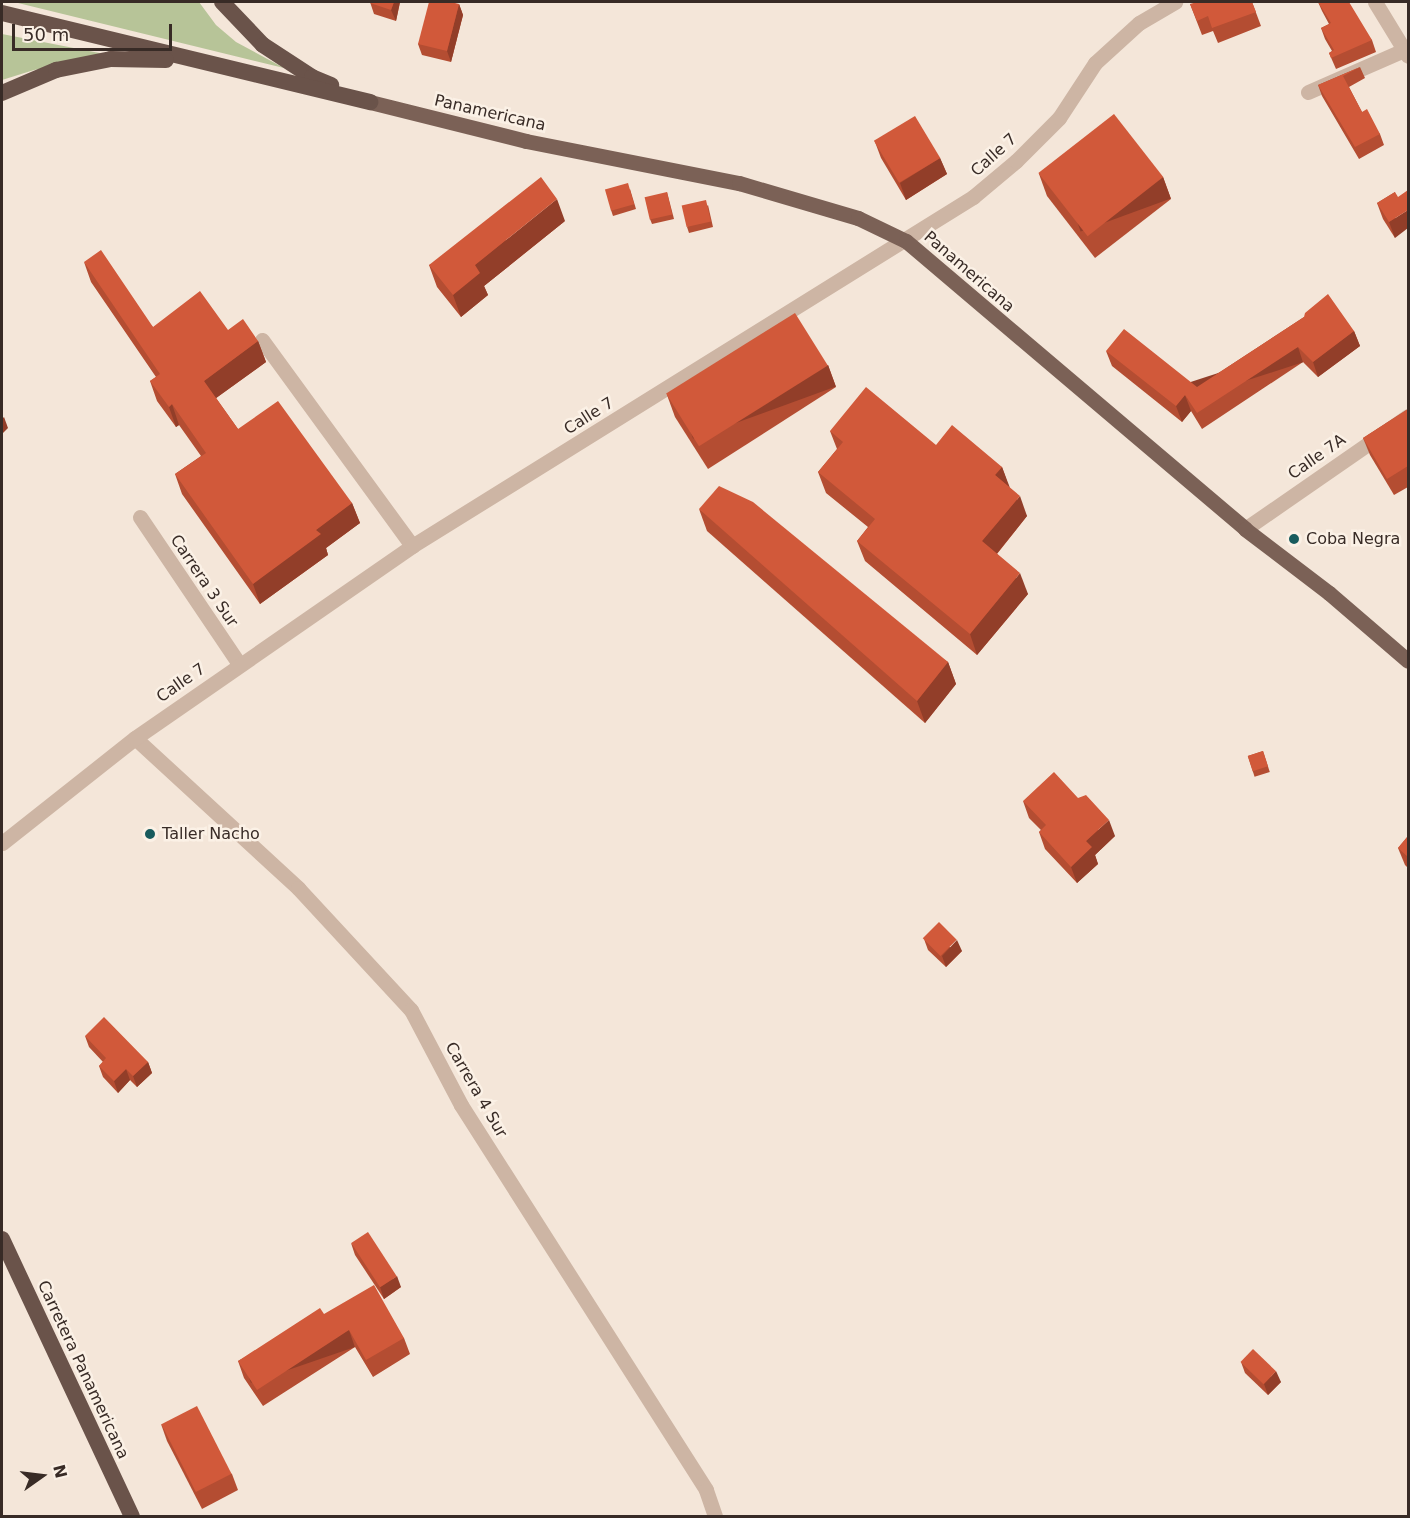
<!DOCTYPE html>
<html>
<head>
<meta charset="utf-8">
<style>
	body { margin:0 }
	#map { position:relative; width:1410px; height:1518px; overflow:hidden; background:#f4e6d9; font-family:"DejaVu Sans",sans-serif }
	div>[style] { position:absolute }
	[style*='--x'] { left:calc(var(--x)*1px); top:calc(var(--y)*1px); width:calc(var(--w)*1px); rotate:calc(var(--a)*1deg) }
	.green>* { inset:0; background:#b7c498 }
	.minor>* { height:15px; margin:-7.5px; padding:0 7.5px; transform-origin:7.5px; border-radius:7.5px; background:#cdb5a4 }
	.primary>* { height:15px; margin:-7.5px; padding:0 7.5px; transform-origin:7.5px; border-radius:7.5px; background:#7b6156 }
	.trunk>* { height:16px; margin:-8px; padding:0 8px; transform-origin:8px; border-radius:8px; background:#6a534a }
	.wall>* { inset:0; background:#b44d32; transform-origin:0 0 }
	.shaded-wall>* { inset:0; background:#923e29; transform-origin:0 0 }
	.building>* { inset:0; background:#d1593a; transform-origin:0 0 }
	.dots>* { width:16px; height:16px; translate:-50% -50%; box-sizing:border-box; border:3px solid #fbf1e6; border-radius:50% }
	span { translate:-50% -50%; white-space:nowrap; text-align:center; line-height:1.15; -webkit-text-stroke:5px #fbf1e6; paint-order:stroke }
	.street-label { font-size:16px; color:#382b26 }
	.poi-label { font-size:16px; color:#382b26 }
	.left { translate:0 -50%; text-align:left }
	.frame { position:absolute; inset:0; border:3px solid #382b26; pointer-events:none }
	.north { position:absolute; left:12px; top:1446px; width:60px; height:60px; -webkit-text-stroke:4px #fbf1e6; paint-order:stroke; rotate:76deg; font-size:16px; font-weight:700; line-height:24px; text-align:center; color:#382b26 }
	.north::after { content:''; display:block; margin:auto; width:21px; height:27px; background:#382b26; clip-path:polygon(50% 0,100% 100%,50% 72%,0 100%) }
	.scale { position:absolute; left:12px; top:24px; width:160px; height:27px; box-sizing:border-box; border:3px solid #382b26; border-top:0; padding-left:8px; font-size:18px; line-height:21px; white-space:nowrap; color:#382b26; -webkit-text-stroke:4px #fbf1e6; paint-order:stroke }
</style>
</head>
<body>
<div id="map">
	<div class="green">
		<div style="clip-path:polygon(32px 2px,199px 2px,216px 25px,236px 42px,284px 68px,18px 3px)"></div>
		<div style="clip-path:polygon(2px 34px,125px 58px,76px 62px,34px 70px,2px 80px)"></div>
	</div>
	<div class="minor">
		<div style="--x:1375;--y:2;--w:63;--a:58.6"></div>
		<div style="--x:1308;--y:92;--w:105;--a:-23.6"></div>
		<div style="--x:262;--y:340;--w:255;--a:53.9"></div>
		<div style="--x:140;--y:517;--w:177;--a:56"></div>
		<div style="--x:1245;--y:529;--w:198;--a:-34.7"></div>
		<div style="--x:135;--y:738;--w:222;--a:42.6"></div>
		<div style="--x:298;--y:888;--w:166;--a:47.2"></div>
		<div style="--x:411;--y:1010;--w:107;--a:62.2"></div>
		<div style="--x:461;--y:1105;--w:456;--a:57.5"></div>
		<div style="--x:706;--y:1490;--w:28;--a:71"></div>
		<div style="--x:2;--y:843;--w:169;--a:-38.3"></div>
		<div style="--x:135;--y:738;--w:337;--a:-34.7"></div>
		<div style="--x:412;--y:546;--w:661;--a:-31.89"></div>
		<div style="--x:973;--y:197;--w:56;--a:-39.9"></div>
		<div style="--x:1016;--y:161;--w:61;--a:-45"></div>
		<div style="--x:1059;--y:118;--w:66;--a:-56.8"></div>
		<div style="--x:1095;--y:63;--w:59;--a:-42.3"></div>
		<div style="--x:1139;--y:23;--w:42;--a:-30.3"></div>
	</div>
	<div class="primary">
		<div style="--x:370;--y:102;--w:161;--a:14"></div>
		<div style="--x:526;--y:141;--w:217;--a:11.2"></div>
		<div style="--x:739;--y:183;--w:124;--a:16.4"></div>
		<div style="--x:858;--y:218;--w:53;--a:25.6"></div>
		<div style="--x:906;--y:241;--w:445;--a:40.3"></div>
		<div style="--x:1245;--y:529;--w:106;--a:37.3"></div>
		<div style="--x:1329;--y:593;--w:104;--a:40.7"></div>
	</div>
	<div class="trunk">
		<div style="--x:222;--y:2;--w:59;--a:46.4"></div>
		<div style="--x:263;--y:45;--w:59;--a:33.1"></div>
		<div style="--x:312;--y:77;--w:21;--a:23"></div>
		<div style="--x:2;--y:13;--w:379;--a:13.6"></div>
		<div style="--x:2;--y:93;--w:59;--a:-23.1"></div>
		<div style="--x:56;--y:70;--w:56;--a:-11.3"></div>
		<div style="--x:111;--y:59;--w:55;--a:1"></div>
		<div style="--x:2;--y:1239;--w:306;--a:64.9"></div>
	</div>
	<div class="wall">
		<div style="clip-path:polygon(370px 2px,400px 2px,396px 21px,374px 14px)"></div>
		<div style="clip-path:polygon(1252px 2px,1261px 26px,1218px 43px,1213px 31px,1202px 35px,1190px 4px)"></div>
		<div style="clip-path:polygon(1318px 2px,1372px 40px,1376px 52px,1336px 69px,1329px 53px,1332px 51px,1325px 39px,1321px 28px,1329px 24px,1322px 11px)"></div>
		<div style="clip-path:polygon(459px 4px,463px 15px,451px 62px,422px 55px,418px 44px)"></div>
		<div style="clip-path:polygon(1360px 67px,1365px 78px,1349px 87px,1362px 112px,1380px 134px,1384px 145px,1359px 159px,1322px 96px,1318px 85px)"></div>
		<div style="clip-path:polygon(875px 142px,940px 158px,947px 174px,906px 200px,881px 158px)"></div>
		<div style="clip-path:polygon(1039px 174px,1163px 177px,1171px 199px,1095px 258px,1047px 196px)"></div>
		<div style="clip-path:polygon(630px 189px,636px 209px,613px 216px,611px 210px)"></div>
		<div style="clip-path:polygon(667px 192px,674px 219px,652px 224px,650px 219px)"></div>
		<div style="clip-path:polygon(1395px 192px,1395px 238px,1383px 219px,1377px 203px)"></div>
		<div style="clip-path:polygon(708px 205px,713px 227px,689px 233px,687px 227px)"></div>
		<div style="clip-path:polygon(565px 221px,484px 286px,488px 295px,461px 317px,437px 287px,429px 265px)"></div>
		<div style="clip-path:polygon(84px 262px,153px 327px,228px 330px,258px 341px,266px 362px,216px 398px,238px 429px,352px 503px,360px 523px,326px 548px,328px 555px,260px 604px,182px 494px,175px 474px,201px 456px,179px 425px,176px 427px,157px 401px,150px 381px,156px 377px,91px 282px)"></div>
		<div style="clip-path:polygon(1304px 317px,1354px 331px,1360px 346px,1318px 377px,1303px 362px,1202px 429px,1191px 411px,1182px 422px,1112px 366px,1106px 351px,1197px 387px)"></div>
		<div style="clip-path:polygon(828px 365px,836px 387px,708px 469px,675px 417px,667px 395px)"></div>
		<div style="clip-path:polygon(1408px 409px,1408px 487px,1394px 495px,1370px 455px,1363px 438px)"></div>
		<div style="clip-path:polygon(830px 431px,936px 445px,1002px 467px,1009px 487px,1027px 516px,997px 554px,1028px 594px,977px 655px,865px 561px,857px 541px,868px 527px,826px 493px,818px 472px,837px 449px)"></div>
		<div style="clip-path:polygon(699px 509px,948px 662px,956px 684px,925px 723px,707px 531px)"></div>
		<div style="left:1263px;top:751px;width:22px;height:16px;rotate:72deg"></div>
		<div style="clip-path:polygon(1023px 801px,1115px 836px,1095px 855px,1098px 864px,1077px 883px,1045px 849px,1039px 832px,1041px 830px,1029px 818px)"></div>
		<div style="clip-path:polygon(1408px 836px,1408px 868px,1405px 865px,1398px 848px)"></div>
		<div style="clip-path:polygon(924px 939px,962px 951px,946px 967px,928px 950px)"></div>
		<div style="clip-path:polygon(85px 1036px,148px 1062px,152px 1073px,137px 1087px,130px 1080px,118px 1093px,103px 1077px,99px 1066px,103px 1062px,89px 1047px)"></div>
		<div style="clip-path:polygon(351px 1243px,401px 1287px,384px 1299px,355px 1255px)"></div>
		<div style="clip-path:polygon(324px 1314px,404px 1338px,410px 1354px,373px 1377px,355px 1347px,263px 1406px,244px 1378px,238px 1361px)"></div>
		<div style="clip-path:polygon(1241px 1362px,1281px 1382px,1268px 1395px,1245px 1373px)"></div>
		<div style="clip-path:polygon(161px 1424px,232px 1474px,238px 1490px,202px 1509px,167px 1441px)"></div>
	</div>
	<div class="shaded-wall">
		<div style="clip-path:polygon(394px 2px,400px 2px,396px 21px,391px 10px)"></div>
		<div style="clip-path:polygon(459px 4px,463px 15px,451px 62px,447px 51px)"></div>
		<div style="clip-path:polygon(940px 158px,947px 174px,906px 200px,900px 183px)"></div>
		<div style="left:1163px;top:177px;width:23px;height:96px;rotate:70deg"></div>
		<div style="clip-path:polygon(557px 199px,565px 221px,484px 286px,488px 295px,461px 317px,453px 295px,475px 265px)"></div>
		<div style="clip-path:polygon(1408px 210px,1408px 228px,1395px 238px,1389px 222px)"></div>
		<div style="clip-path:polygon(1354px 331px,1360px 346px,1318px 377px,1313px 362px)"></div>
		<div style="clip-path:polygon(258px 341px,266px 362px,212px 401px,204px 381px)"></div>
		<div style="left:1298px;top:347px;width:16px;height:121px;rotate:72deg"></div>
		<div style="left:828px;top:365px;width:23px;height:152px;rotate:70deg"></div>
		<div style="clip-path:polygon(1185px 395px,1191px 411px,1182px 422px,1176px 406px)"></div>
		<div style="clip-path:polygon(172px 404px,179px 425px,176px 427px,169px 407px)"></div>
		<div style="clip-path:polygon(4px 417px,8px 428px,2px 434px,2px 419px)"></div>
		<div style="clip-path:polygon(1002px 467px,1010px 488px,995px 475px)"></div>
		<div style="clip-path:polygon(1020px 496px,1027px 516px,990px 562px,982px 541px)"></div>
		<div style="clip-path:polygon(352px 503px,360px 523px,326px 548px,328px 555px,260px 604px,253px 584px,316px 530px)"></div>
		<div style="clip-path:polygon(1020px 573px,1028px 594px,977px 655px,970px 634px)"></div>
		<div style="clip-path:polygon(948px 662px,956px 684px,925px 723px,917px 701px)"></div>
		<div style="clip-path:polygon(1109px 820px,1115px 836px,1095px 855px,1098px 864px,1077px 883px,1071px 867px,1086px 841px)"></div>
		<div style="clip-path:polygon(957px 940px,962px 951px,946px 967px,942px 956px)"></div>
		<div style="clip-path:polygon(148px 1062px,152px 1073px,137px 1087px,133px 1076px)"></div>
		<div style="clip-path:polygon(126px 1069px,130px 1080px,118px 1093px,114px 1081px)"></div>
		<div style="clip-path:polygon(397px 1276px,401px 1287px,384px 1299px,380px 1287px)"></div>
		<div style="left:349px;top:1330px;width:18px;height:110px;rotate:71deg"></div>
		<div style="clip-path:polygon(1276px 1371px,1281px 1382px,1268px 1395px,1264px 1384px)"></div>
	</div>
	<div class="building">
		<div style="clip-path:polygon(370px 2px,394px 2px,391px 10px,370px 3px)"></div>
		<div style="clip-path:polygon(429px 2px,451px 2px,459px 4px,447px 51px,418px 44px)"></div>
		<div style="clip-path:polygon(1197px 2px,1252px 2px,1256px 12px,1212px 28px,1208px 16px,1197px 21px,1190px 4px)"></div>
		<div style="clip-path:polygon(1318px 2px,1349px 2px,1372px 40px,1331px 58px,1329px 53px,1334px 50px,1321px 28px,1331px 23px)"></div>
		<div style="clip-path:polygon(1360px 67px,1343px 76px,1362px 112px,1367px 109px,1380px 134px,1355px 147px,1318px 85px)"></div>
		<div style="left:1114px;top:114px;width:80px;height:96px;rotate:52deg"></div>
		<div style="left:915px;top:116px;width:49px;height:48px;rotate:59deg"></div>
		<div style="clip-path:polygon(541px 177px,557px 199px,475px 265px,480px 273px,453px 295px,429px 265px)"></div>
		<div style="left:628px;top:183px;width:22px;height:24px;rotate:74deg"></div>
		<div style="clip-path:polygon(1408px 190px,1408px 210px,1389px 222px,1377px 203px,1395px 192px,1398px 197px)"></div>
		<div style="left:667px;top:192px;width:23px;height:23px;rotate:77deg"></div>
		<div style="left:706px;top:200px;width:22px;height:25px;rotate:77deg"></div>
		<div style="clip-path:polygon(101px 250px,153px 327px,200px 291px,228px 330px,243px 319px,258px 341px,204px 381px,238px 429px,278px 401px,352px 503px,316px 530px,321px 534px,253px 584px,175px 474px,206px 453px,172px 404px,169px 407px,150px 381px,160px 374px,84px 262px)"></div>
		<div style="clip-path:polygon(1328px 294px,1354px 331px,1313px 362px,1298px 347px,1197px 413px,1185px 395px,1176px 406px,1106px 351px,1124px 329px,1197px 387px,1304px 317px,1305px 313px)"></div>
		<div style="left:795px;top:313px;width:62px;height:152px;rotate:58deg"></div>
		<div style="clip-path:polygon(866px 387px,936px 445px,952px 425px,1002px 467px,995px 475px,1020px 496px,982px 541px,1020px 573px,970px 634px,857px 541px,875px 519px,818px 472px,843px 442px,830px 431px)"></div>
		<div style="clip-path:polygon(1408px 409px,1408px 466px,1387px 479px,1363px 438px)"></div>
		<div style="clip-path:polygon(719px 486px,753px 502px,948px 662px,917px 701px,699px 509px)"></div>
		<div style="left:1263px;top:751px;width:16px;height:16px;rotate:72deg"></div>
		<div style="clip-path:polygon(1054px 772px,1078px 798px,1086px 795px,1109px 820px,1086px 841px,1092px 847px,1071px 867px,1039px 832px,1046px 825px,1023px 801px)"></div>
		<div style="clip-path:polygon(1408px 836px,1408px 857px,1398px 848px)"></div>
		<div style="left:939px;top:922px;width:25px;height:23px;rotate:45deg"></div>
		<div style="clip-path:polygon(104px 1017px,148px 1062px,133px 1076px,126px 1069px,114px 1081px,99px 1066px,106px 1058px,85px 1036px)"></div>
		<div style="left:368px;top:1232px;width:53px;height:20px;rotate:57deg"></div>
		<div style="clip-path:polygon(374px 1285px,404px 1338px,366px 1360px,349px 1330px,257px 1390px,238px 1361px,320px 1308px,324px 1314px)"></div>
		<div style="left:1253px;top:1349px;width:32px;height:18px;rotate:44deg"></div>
		<div style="left:197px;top:1406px;width:76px;height:40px;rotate:63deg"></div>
	</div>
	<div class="dots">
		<div style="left:1294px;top:539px;background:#185b5d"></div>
		<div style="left:150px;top:834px;background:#185b5d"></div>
	</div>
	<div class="street-label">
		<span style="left:490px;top:113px;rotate:13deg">Panamericana</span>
		<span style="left:994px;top:155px;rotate:-42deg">Calle 7</span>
		<span style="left:969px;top:272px;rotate:41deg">Panamericana</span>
		<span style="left:589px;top:416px;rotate:-32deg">Calle 7</span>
		<span style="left:1317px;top:457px;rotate:-35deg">Calle 7A</span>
		<span style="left:204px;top:581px;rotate:56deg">Carrera 3 Sur</span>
		<span style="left:181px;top:683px;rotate:-35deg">Calle 7</span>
		<span style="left:476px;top:1090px;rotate:60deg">Carrera 4 Sur</span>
		<span style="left:83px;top:1370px;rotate:65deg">Carretera Panamericana</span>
	</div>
	<div class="poi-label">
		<span class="left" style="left:1306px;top:539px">Coba Negra</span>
		<span class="left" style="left:162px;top:834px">Taller Nacho</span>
	</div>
	<div class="frame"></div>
	<div class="north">N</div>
	<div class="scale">50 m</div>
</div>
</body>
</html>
